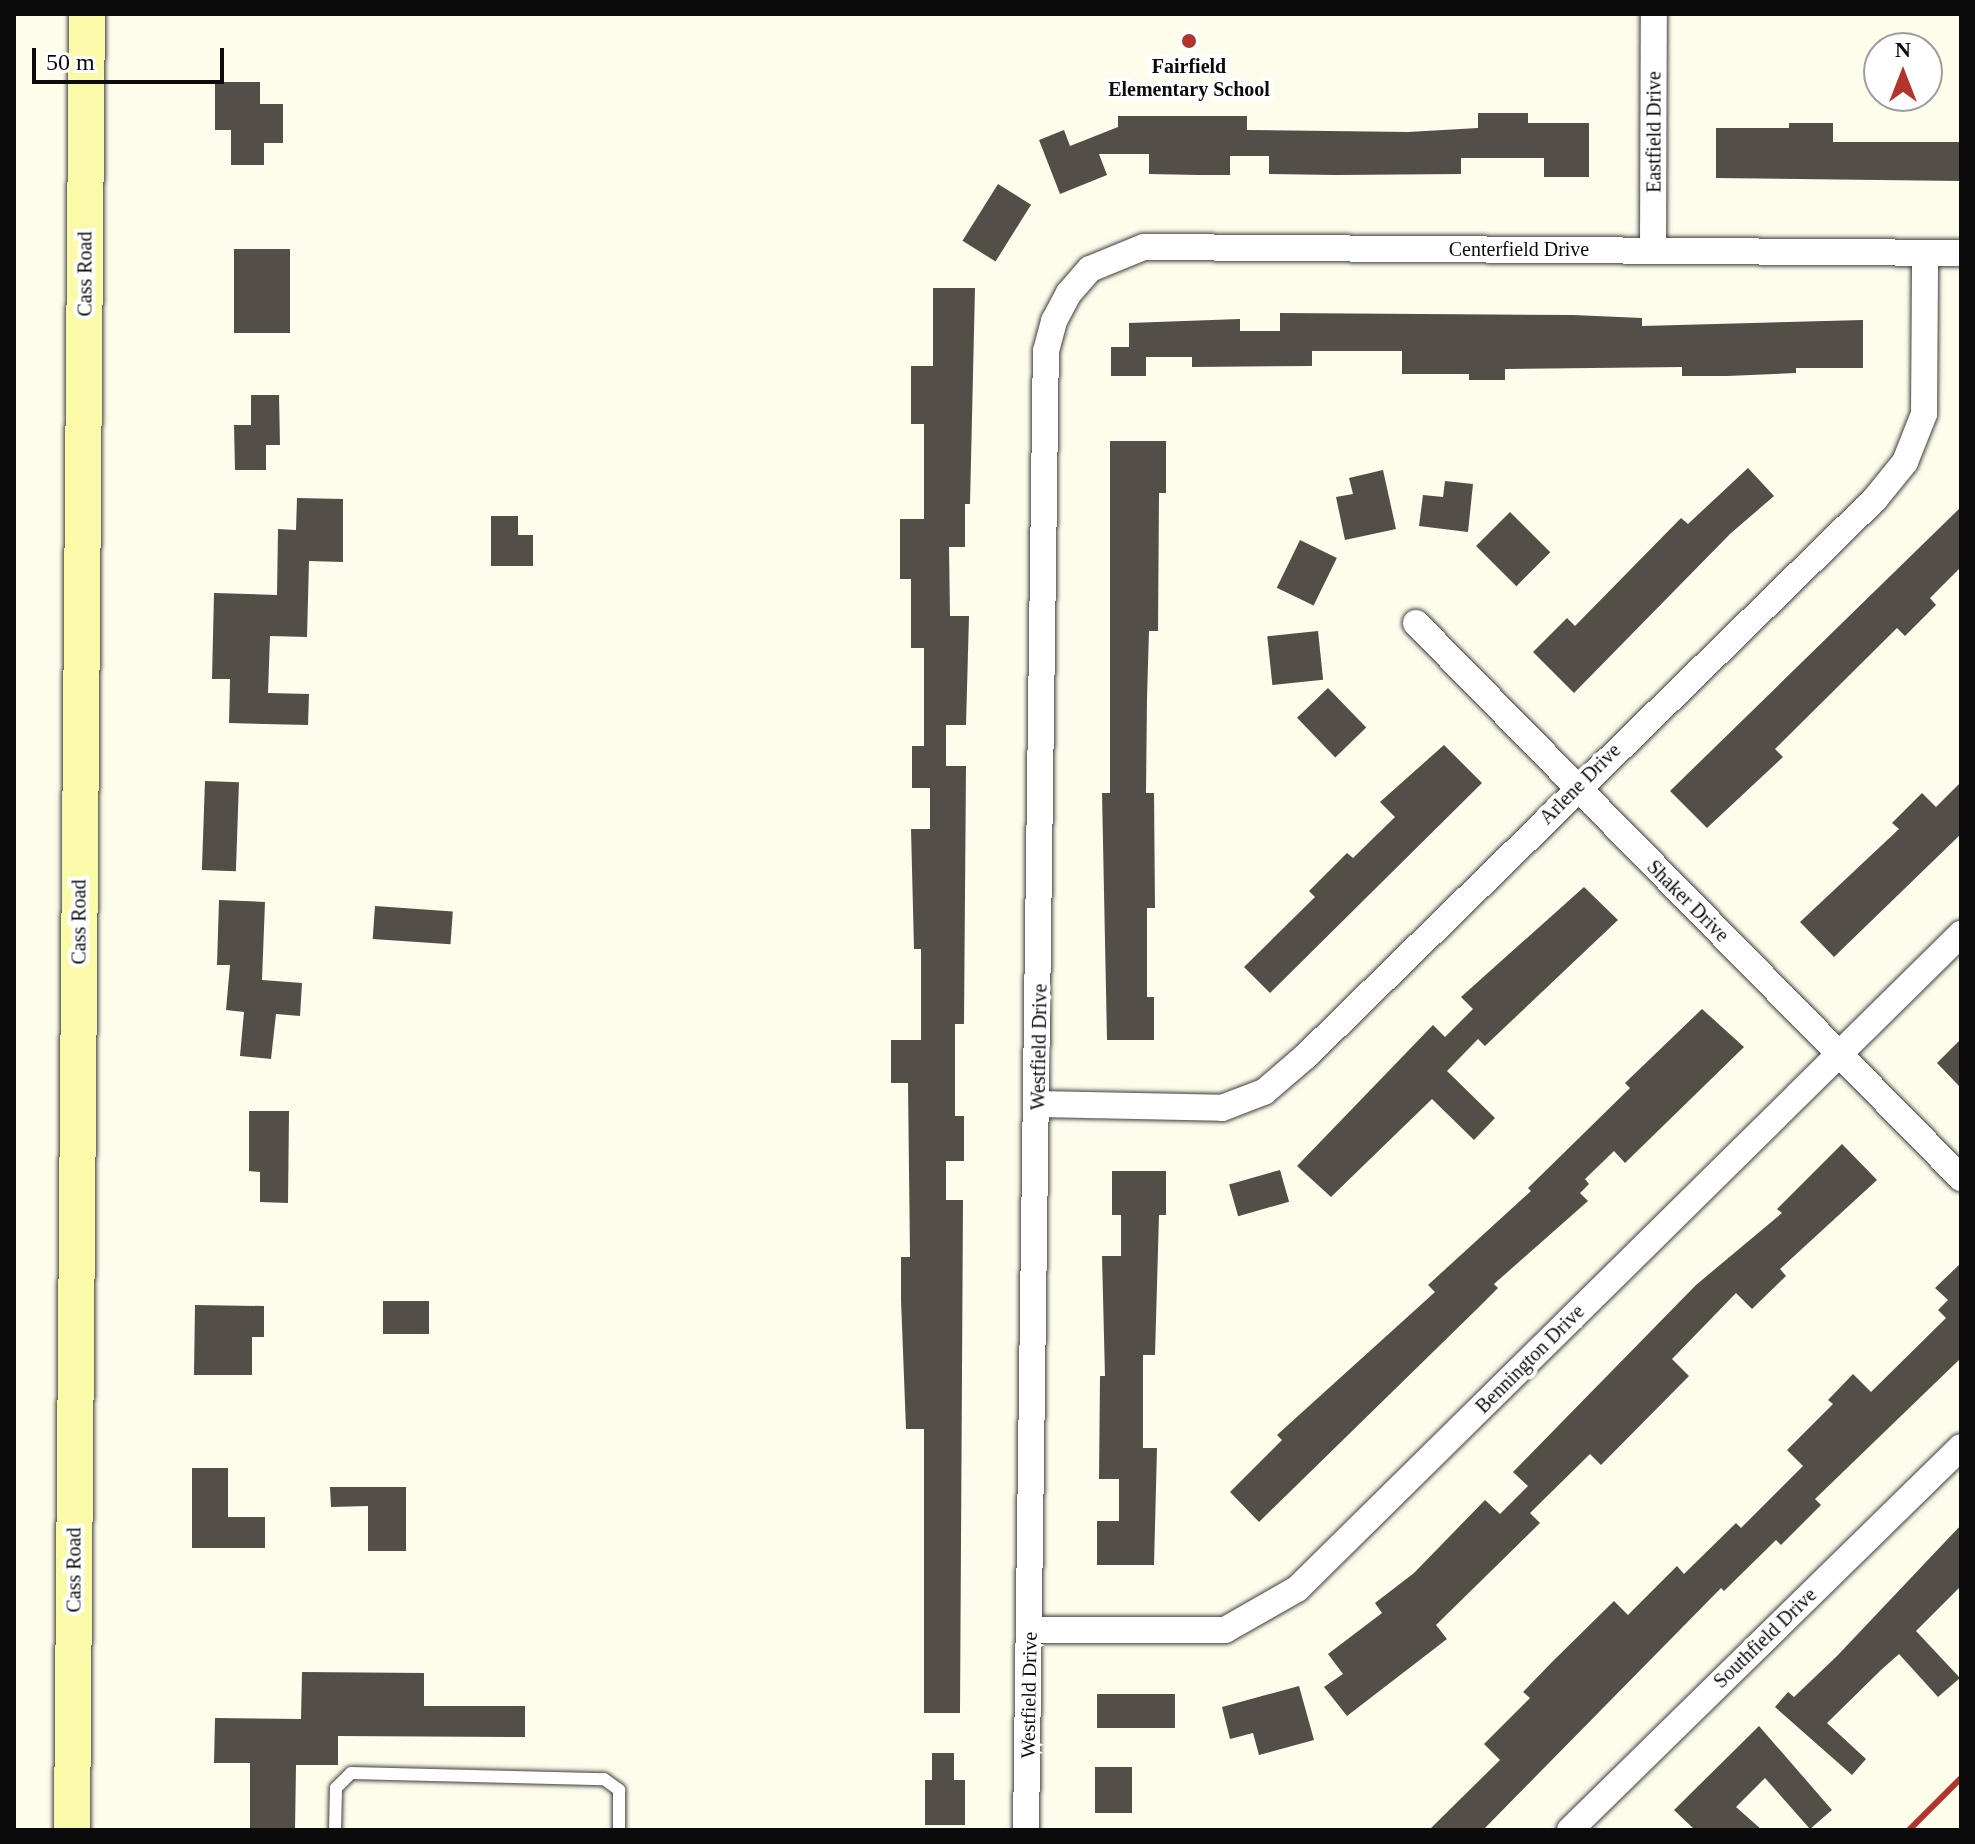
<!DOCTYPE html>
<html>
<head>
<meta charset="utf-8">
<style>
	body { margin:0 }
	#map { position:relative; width:1975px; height:1844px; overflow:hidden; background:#fefcea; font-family:Georgia,serif }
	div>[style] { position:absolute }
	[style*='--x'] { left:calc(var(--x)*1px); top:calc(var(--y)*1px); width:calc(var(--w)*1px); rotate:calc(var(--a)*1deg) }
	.building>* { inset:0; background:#534e48; transform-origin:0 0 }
	.roads { filter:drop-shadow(0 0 2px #3e3e3e) drop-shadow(0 0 2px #3e3e3e) }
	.lane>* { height:12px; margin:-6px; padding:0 6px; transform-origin:6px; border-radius:6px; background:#fff }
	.street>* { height:26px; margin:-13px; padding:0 13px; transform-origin:13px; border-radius:13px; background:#fff }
	.secondary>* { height:36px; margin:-18px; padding:0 18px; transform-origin:18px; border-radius:18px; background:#fafaa9 }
	.rail>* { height:6px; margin:-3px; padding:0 3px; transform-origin:3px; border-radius:3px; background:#b1352d }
	.dots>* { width:22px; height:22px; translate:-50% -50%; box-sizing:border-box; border:4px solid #fff; border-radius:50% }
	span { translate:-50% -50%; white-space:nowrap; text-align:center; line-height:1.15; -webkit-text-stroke:8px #fff; paint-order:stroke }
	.poi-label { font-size:20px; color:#0b0b0b; font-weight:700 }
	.street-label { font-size:20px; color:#0b0b0b }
	.frame { position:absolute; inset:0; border:16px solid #0b0b0b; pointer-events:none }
	.north { position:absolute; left:1863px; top:32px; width:80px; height:80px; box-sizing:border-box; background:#fff; border:2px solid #9d9d9d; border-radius:50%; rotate:0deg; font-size:22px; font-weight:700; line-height:32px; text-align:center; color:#0b0b0b }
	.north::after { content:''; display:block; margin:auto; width:28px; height:36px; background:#b1352d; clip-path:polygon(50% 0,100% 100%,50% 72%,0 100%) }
	.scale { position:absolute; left:32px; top:48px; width:192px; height:36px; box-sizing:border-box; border:4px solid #0b0b0b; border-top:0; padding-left:10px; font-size:24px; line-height:28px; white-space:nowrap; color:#0b0b0b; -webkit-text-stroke:6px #fff; paint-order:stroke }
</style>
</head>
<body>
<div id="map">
	<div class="building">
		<div style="clip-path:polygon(215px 82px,260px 82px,260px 104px,283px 104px,283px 143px,264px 143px,264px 165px,231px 165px,231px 130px,215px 130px)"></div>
		<div style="clip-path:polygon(1478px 113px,1528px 113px,1528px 123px,1589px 123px,1589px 177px,1544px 177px,1544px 158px,1461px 158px,1461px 174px,1336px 175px,1269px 174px,1269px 156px,1230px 156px,1230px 175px,1199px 175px,1149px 174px,1149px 154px,1099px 154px,1107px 175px,1060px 194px,1039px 140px,1064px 130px,1070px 146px,1118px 127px,1118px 116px,1247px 116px,1247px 130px,1408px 132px,1478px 128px)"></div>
		<div style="clip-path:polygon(1789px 123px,1833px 123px,1833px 142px,1961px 142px,1961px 181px,1716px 178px,1716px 128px,1789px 128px)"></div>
		<div style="left:998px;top:184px;width:39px;height:67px;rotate:32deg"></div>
		<div style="left:234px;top:249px;width:56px;height:84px"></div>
		<div style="clip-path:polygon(933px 288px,975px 288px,970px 504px,965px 504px,965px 547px,949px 547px,950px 616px,969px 616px,966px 725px,946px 725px,946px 766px,966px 766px,964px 1024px,955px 1024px,955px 1116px,964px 1116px,964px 1161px,946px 1161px,946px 1200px,963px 1200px,960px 1713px,924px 1713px,924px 1429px,906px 1429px,901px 1300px,901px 1257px,910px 1257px,908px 1083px,891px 1083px,891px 1040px,921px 1040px,921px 949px,914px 949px,911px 829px,930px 829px,930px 788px,912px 788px,912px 746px,924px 746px,924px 648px,911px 648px,911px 579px,900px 579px,900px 519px,924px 519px,924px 424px,911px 424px,911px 366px,933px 366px)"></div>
		<div style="clip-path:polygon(1280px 313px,1573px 315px,1642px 318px,1642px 326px,1863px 320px,1863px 368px,1796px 368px,1796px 373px,1727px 376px,1682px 376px,1682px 367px,1505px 369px,1505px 380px,1469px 380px,1469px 374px,1402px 374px,1402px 351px,1312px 351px,1312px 366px,1192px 367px,1192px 357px,1146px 357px,1146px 376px,1111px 376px,1111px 347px,1129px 347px,1129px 323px,1240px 319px,1240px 331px,1280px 331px)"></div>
		<div style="clip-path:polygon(251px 395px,279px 395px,280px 445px,266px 445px,266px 470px,235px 470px,234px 425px,251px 425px)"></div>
		<div style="clip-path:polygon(1110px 441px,1166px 441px,1166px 493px,1159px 493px,1158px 631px,1149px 631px,1147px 698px,1146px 793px,1154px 793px,1155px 908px,1147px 908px,1147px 997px,1154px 997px,1154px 1040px,1107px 1040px,1102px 793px,1110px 793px)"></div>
		<div style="clip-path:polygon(1748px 468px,1774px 496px,1730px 534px,1574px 693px,1533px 652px,1567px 618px,1575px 626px,1681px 518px,1688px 524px)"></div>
		<div style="clip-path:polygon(1383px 470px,1396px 529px,1345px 540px,1336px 497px,1353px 494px,1349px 478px)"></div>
		<div style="clip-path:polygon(1445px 481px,1473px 484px,1468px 532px,1419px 526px,1423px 495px,1443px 497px)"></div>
		<div style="clip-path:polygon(297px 498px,343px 499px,343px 562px,309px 561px,307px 637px,270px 636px,268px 693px,309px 694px,308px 725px,229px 723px,230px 679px,212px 679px,214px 593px,277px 595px,278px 529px,296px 530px)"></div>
		<div style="clip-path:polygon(1961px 507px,1961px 567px,1930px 598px,1936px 605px,1905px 636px,1897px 628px,1775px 749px,1783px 757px,1707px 828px,1670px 791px)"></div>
		<div style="left:1510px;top:512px;width:57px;height:48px;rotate:45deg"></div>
		<div style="clip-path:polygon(491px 516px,518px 516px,518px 535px,533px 535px,533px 566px,491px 566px)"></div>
		<div style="left:1300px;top:540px;width:41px;height:53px;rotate:26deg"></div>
		<div style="left:1318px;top:631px;width:49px;height:51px;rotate:84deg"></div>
		<div style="left:1328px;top:688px;width:55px;height:43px;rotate:46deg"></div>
		<div style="clip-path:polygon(1444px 745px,1482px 783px,1270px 993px,1244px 967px,1315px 897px,1309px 891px,1347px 853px,1353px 858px,1395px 817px,1380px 802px)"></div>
		<div style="left:205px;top:781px;width:34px;height:89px;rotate:2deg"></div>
		<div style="clip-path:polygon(1961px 782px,1961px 834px,1834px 957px,1800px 922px,1899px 829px,1892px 823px,1922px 793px,1936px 807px)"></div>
		<div style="clip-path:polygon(1584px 887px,1618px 920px,1485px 1046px,1478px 1039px,1447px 1071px,1495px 1118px,1474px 1140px,1432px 1099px,1331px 1197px,1297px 1166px,1433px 1025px,1445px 1037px,1473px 1009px,1461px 997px)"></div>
		<div style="clip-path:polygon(219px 900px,265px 902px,262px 980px,302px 983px,300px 1016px,276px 1014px,271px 1059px,240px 1056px,244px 1012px,226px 1010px,230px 965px,217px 965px)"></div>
		<div style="left:375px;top:906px;width:78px;height:33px;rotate:4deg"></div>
		<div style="clip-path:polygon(1702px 1009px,1744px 1047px,1625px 1163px,1614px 1151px,1585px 1179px,1589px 1184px,1580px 1193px,1588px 1201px,1494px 1284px,1498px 1288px,1477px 1309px,1259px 1522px,1230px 1492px,1282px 1440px,1277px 1435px,1435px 1292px,1428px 1285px,1531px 1191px,1528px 1188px,1630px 1088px,1625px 1083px)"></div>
		<div style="clip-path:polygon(1961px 1039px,1961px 1088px,1937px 1063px)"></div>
		<div style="clip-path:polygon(249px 1111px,289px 1111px,288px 1203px,260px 1202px,260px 1172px,249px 1171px)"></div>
		<div style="clip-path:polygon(1842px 1144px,1877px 1180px,1780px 1269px,1786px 1276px,1752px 1309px,1736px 1293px,1672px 1359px,1689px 1376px,1601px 1465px,1590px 1454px,1530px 1513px,1540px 1523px,1436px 1625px,1447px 1639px,1347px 1716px,1324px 1687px,1343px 1674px,1328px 1654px,1382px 1613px,1375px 1603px,1414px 1573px,1485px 1500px,1500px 1514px,1528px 1486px,1513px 1472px,1696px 1285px,1782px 1213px,1777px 1209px)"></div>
		<div style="left:1280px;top:1170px;width:33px;height:53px;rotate:74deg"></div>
		<div style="clip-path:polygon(1112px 1171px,1166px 1171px,1166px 1215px,1159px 1215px,1155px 1355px,1143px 1355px,1143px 1448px,1157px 1448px,1154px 1565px,1097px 1565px,1097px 1521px,1119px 1521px,1119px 1479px,1099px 1479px,1100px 1376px,1105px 1376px,1102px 1256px,1121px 1256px,1121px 1215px,1112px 1215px)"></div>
		<div style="clip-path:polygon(1961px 1263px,1961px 1358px,1815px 1499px,1821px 1505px,1781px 1545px,1776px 1540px,1724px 1591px,1721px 1588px,1483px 1830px,1429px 1830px,1500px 1760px,1484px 1744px,1530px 1698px,1523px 1692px,1552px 1662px,1614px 1601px,1628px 1615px,1677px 1566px,1684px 1574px,1736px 1523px,1741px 1528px,1803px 1466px,1787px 1450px,1833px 1404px,1828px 1400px,1853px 1374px,1871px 1392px,1946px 1318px,1938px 1310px,1948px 1300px,1935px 1288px)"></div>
		<div style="left:383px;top:1301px;width:46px;height:33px"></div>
		<div style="clip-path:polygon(195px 1305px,264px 1306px,264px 1337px,252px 1337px,252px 1375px,194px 1375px)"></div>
		<div style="clip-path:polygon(192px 1468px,228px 1468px,228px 1517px,265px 1517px,265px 1548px,192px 1548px)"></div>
		<div style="clip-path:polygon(330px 1487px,406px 1487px,406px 1551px,368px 1551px,368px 1506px,331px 1507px)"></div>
		<div style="clip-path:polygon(1961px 1525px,1961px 1586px,1916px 1631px,1960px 1678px,1938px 1697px,1899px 1654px,1881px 1670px,1827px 1723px,1866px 1759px,1852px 1775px,1775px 1707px,1788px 1692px,1794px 1697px,1837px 1656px)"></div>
		<div style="clip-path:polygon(302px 1672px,424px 1673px,424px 1706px,525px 1706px,525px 1737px,338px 1736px,338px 1765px,296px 1765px,295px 1830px,250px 1830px,250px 1763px,214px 1763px,215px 1718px,301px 1719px)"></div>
		<div style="clip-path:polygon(1299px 1686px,1314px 1740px,1259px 1755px,1253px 1733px,1230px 1739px,1222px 1707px)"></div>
		<div style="left:1097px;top:1694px;width:78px;height:34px"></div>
		<div style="clip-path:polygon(1759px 1726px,1832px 1810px,1810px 1829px,1765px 1778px,1736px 1807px,1762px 1830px,1695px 1830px,1674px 1810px)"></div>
		<div style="clip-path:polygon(932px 1753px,954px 1753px,954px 1780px,965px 1780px,965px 1825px,925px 1825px,925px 1780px,932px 1780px)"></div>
		<div style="left:1095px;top:1767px;width:37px;height:46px"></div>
	</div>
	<div class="roads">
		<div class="lane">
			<div style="--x:335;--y:1830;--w:42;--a:-88.6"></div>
			<div style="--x:336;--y:1788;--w:21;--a:-45"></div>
			<div style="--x:351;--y:1773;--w:253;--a:1.4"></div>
			<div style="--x:604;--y:1779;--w:19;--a:36"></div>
			<div style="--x:619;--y:1790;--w:40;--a:90"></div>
		</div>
		<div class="street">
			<div style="--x:1653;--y:250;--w:236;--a:-89.8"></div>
			<div style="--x:1416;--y:623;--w:778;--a:45.52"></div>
			<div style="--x:1038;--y:1104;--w:184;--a:1.2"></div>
			<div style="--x:1222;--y:1108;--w:45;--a:-20.9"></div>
			<div style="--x:1264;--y:1092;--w:55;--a:-40.6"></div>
			<div style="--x:1306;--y:1056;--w:796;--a:-44.39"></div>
			<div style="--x:1875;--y:499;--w:48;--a:-51"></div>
			<div style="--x:1905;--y:462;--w:52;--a:-68.4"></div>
			<div style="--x:1924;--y:414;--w:161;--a:-89.6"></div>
			<div style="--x:1030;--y:1630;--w:195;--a:0"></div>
			<div style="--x:1225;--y:1630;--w:83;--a:-29.7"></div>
			<div style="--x:1297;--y:1589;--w:933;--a:-44.61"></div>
			<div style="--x:1026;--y:1830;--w:1479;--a:-89.23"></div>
			<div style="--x:1046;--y:351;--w:31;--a:-75"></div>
			<div style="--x:1054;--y:321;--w:32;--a:-62"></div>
			<div style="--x:1069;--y:293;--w:32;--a:-49"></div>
			<div style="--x:1090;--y:269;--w:58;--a:-22.2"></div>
			<div style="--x:1144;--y:247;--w:817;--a:0.42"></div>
			<div style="--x:1570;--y:1830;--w:547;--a:-44.41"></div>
		</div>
		<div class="secondary">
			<div style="--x:72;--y:1830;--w:1816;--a:-89.53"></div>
		</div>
	</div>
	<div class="rail">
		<div style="--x:1909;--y:1830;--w:74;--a:-45"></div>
	</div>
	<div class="dots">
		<div style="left:1189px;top:41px;background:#b1352d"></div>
	</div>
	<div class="poi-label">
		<span style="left:1189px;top:78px">Fairfield<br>Elementary School</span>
	</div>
	<div class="street-label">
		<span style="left:1654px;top:132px;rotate:-90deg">Eastfield Drive</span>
		<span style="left:1519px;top:249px">Centerfield Drive</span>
		<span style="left:85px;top:274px;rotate:-90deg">Cass Road</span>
		<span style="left:1580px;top:784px;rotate:-45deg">Arlene Drive</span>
		<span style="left:1688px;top:901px;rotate:45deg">Shaker Drive</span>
		<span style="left:79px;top:922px;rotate:-90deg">Cass Road</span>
		<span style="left:1039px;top:1047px;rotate:-89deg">Westfield Drive</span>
		<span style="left:1530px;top:1359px;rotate:-45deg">Bennington Drive</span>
		<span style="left:74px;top:1570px;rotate:-90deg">Cass Road</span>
		<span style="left:1765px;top:1638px;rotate:-44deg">Southfield Drive</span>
		<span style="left:1029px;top:1695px;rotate:-89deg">Westfield Drive</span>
	</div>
	<div class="frame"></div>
	<div class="north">N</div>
	<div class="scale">50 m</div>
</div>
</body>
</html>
